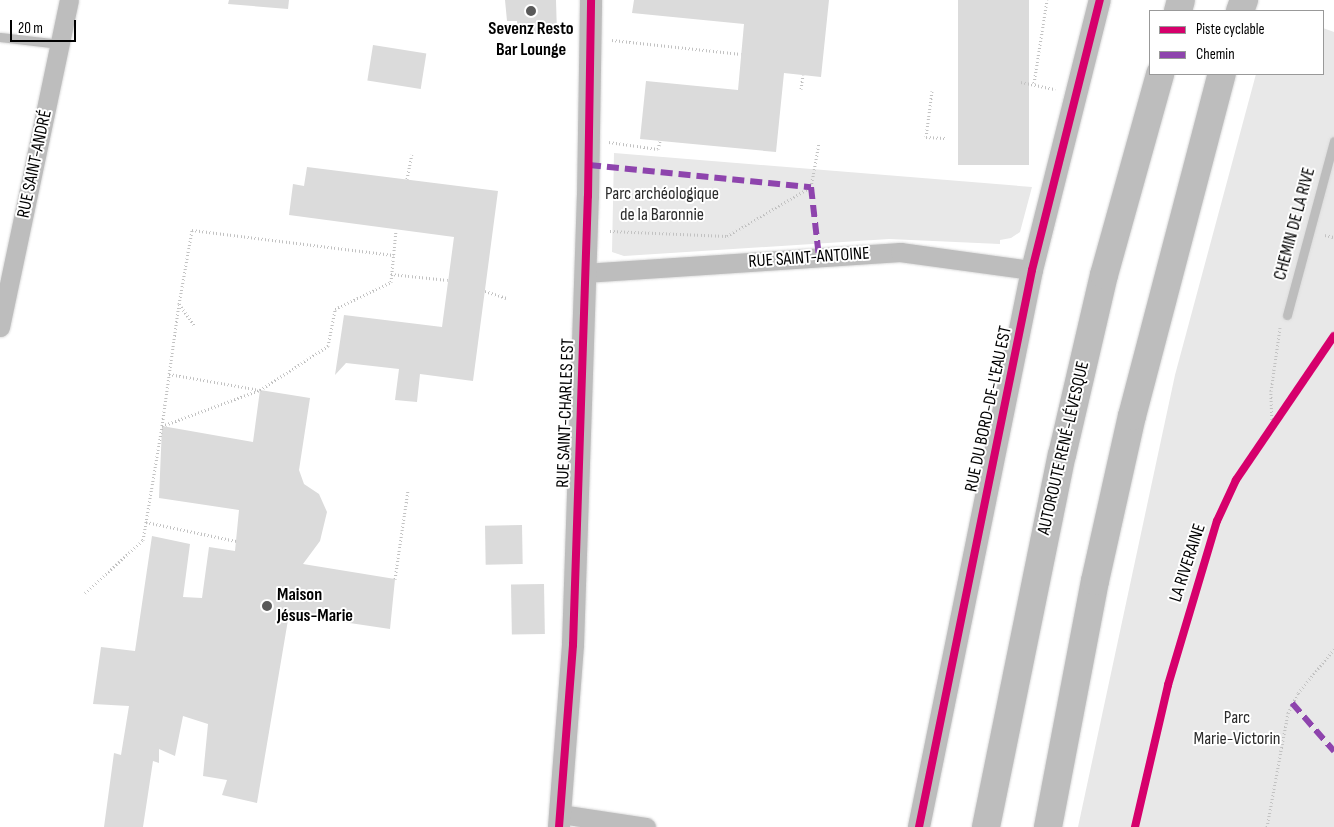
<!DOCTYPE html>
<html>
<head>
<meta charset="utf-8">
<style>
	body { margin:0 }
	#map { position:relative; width:1334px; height:827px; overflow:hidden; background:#fff; font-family:"Sofia Sans Condensed",sans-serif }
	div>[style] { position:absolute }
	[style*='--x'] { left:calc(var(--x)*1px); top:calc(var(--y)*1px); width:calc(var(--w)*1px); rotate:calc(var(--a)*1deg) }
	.green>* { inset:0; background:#e8e8e8 }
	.building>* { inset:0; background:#dbdbdb; transform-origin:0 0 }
	.path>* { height:3px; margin-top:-1.5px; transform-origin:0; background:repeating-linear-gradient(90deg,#c2c2c2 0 1px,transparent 0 3.5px) }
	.roads { filter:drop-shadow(0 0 1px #dbdbdb) drop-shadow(0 0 1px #dbdbdb) }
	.service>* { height:9px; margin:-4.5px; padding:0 4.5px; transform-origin:4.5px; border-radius:4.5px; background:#bdbdbd }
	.minor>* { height:19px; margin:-9.5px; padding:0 9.5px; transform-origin:9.5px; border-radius:9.5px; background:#bdbdbd }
	.tertiary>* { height:22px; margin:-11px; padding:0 11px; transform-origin:11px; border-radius:11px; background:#bdbdbd }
	.motorway>* { height:28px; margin:-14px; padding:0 14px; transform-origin:14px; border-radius:14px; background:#bdbdbd }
	.quiet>* { height:6px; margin-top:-3px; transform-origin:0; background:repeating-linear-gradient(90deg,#8e44ad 0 12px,transparent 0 18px) }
	.cycleway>* { height:8px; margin:-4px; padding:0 4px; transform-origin:4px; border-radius:4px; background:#d6006c }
	.dots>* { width:14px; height:14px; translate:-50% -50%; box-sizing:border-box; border:2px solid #fff; border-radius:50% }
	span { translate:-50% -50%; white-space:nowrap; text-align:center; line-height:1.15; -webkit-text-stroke:4px #fff; paint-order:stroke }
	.poi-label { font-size:18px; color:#000; font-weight:700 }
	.left { translate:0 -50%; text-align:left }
	.street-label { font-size:18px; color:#000 }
	.park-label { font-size:18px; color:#2c2c2c }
	.legend { position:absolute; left:1149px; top:10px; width:175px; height:65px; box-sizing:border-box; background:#fff; border:1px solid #999; margin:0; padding:6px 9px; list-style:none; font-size:15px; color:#000 }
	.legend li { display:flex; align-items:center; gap:10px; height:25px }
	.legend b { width:25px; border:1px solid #999 }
	.scale { position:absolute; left:10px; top:20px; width:66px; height:22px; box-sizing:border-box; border:2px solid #000; border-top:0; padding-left:6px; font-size:15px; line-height:18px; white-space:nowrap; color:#000; -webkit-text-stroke:4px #fff; paint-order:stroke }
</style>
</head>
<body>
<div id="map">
	<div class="green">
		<div style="clip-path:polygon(1323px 28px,1334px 32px,1334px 827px,1078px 827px,1175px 375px,1256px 74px,1323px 74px)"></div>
		<div style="clip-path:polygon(614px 153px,1032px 187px,1020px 232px,1011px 238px,1000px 240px,1000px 244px,889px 239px,624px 256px,612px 252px)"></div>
	</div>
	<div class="building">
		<div style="clip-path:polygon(229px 0,289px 0,288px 9px,228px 4px)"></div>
		<div style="clip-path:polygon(505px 0,556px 0,557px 34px,518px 34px,517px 21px,507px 21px)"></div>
		<div style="clip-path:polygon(634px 0,829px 0,821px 77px,784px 73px,776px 152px,640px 139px,646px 81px,738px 90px,744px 24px,632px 13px)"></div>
		<div style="left:958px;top:0;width:71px;height:165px"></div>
		<div style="left:373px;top:45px;width:54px;height:36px;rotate:9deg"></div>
		<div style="clip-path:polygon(307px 167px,498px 191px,473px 381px,420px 374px,417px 402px,395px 400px,399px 369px,346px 363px,335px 375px,344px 315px,442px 327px,454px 237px,289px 215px,293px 184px,304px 186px)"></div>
		<div style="clip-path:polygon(260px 390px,310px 398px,299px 470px,304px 484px,319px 494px,327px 512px,320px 541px,303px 564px,395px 579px,390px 629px,289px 614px,257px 803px,222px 795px,227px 780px,203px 776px,208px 724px,183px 716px,175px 756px,159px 749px,159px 763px,153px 761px,143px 827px,104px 827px,114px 753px,121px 755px,129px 706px,93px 704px,101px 647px,135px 651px,152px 536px,190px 544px,183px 597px,202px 598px,209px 547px,235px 551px,239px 510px,159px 498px,162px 426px,253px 442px)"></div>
		<div style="left:522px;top:525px;width:39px;height:37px;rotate:89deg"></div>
		<div style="left:544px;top:584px;width:50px;height:33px;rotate:89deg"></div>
	</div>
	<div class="path">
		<div style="--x:612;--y:40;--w:130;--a:6.2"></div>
		<div style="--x:1021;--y:82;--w:35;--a:12"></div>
		<div style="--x:1034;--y:83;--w:84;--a:-81.1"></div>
		<div style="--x:801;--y:89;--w:14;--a:-82"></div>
		<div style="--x:932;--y:91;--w:46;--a:97.4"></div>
		<div style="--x:926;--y:137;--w:19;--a:3"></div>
		<div style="--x:609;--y:142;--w:49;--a:8.1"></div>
		<div style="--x:658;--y:149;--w:8;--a:-76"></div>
		<div style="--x:407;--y:179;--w:25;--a:-79"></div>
		<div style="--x:610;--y:231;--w:117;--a:2.4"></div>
		<div style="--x:727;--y:236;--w:97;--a:-30.3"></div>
		<div style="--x:811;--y:187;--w:45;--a:-79.7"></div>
		<div style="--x:1325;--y:235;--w:9;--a:13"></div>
		<div style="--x:391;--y:274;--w:57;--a:6"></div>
		<div style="--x:485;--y:291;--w:23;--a:18"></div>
		<div style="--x:179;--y:304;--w:75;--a:-80"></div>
		<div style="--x:192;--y:230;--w:203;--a:7.1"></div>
		<div style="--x:169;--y:374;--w:92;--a:10"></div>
		<div style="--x:162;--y:426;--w:123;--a:-82.1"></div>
		<div style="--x:179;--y:304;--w:26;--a:54"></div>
		<div style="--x:1272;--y:426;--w:35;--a:-92"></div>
		<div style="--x:1271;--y:391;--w:64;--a:-81.9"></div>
		<div style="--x:146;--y:522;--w:92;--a:11.9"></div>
		<div style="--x:395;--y:579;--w:90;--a:-81.7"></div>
		<div style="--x:85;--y:593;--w:79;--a:-42.4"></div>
		<div style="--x:143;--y:540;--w:116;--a:-80.5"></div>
		<div style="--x:162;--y:426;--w:104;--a:-20.2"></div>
		<div style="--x:260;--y:390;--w:81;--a:-32.9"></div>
		<div style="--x:328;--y:346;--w:38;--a:-79"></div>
		<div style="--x:335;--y:309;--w:62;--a:-25.7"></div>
		<div style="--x:391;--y:282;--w:52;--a:-84.5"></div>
		<div style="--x:1267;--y:827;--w:116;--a:-79.6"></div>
		<div style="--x:1288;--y:713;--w:22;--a:-63"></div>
		<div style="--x:1298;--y:693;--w:57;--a:-50.7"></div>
	</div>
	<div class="roads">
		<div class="service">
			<div style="--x:0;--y:37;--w:60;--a:6.7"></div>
			<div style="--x:1287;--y:315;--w:180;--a:-74.9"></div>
		</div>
		<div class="minor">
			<div style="--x:584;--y:273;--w:317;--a:-3.8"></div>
			<div style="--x:900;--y:252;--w:133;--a:7.8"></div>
			<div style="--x:0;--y:327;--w:334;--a:-78.1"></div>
			<div style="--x:561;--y:814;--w:86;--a:8.7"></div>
		</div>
		<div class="tertiary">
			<div style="--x:559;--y:827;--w:183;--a:-85.6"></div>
			<div style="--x:573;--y:645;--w:449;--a:-88.1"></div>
			<div style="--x:588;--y:196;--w:196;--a:-89.1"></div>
			<div style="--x:919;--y:827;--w:568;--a:-78.53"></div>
			<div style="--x:1032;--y:270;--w:278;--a:-75.9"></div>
		</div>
		<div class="motorway">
			<div style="--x:1178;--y:11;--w:11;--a:-75"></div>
			<div style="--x:1240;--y:11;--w:12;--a:-70"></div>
			<div style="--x:986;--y:827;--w:380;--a:-78.5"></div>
			<div style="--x:1062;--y:455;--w:185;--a:-76.9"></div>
			<div style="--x:1104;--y:275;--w:209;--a:-74.4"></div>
			<div style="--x:1048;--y:827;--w:250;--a:-79.2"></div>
			<div style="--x:1095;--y:581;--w:169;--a:-77.4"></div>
			<div style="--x:1132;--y:416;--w:354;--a:-75.3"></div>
		</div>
	</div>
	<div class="quiet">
		<div style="--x:589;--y:165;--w:223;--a:5.7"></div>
		<div style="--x:811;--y:187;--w:70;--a:83.5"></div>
		<div style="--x:1292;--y:703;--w:64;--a:48.8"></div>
	</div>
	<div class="cycleway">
		<div style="--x:559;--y:827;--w:183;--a:-85.6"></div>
		<div style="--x:573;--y:645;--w:449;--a:-88.1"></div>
		<div style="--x:588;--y:196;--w:196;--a:-89.1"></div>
		<div style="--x:919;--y:827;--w:568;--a:-78.53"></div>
		<div style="--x:1032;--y:270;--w:278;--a:-75.9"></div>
		<div style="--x:1135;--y:827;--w:146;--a:-76.9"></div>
		<div style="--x:1168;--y:685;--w:171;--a:-73.4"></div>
		<div style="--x:1217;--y:521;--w:45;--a:-65.1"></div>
		<div style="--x:1236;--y:480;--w:174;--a:-55.8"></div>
	</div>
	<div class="dots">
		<div style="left:531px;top:11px;background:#595959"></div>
		<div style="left:267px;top:606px;background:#595959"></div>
	</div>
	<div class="poi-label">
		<span style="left:531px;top:40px">Sevenz Resto<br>Bar Lounge</span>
		<span class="left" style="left:277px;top:606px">Maison<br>Jésus-Marie</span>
	</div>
	<div class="street-label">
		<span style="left:35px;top:164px;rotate:-78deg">RUE SAINT-ANDRÉ</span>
		<span style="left:1295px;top:224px;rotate:-75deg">CHEMIN DE LA RIVE</span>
		<span style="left:809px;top:258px;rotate:-4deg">RUE SAINT-ANTOINE</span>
		<span style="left:989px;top:409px;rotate:-78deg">RUE DU BORD-DE-L'EAU EST</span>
		<span style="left:566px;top:413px;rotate:-88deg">RUE SAINT-CHARLES EST</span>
		<span style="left:1064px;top:448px;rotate:-77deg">AUTOROUTE RENÉ-LÉVESQUE</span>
		<span style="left:1188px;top:563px;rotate:-72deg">LA RIVERAINE</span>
	</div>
	<div class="park-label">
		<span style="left:662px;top:205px">Parc archéologique<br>de la Baronnie</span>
		<span style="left:1237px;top:729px">Parc<br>Marie-Victorin</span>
	</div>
	<ul class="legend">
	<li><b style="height:6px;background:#d6006c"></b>Piste cyclable</li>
	<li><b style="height:6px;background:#8e44ad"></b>Chemin</li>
	</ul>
	<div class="scale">20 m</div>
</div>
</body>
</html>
